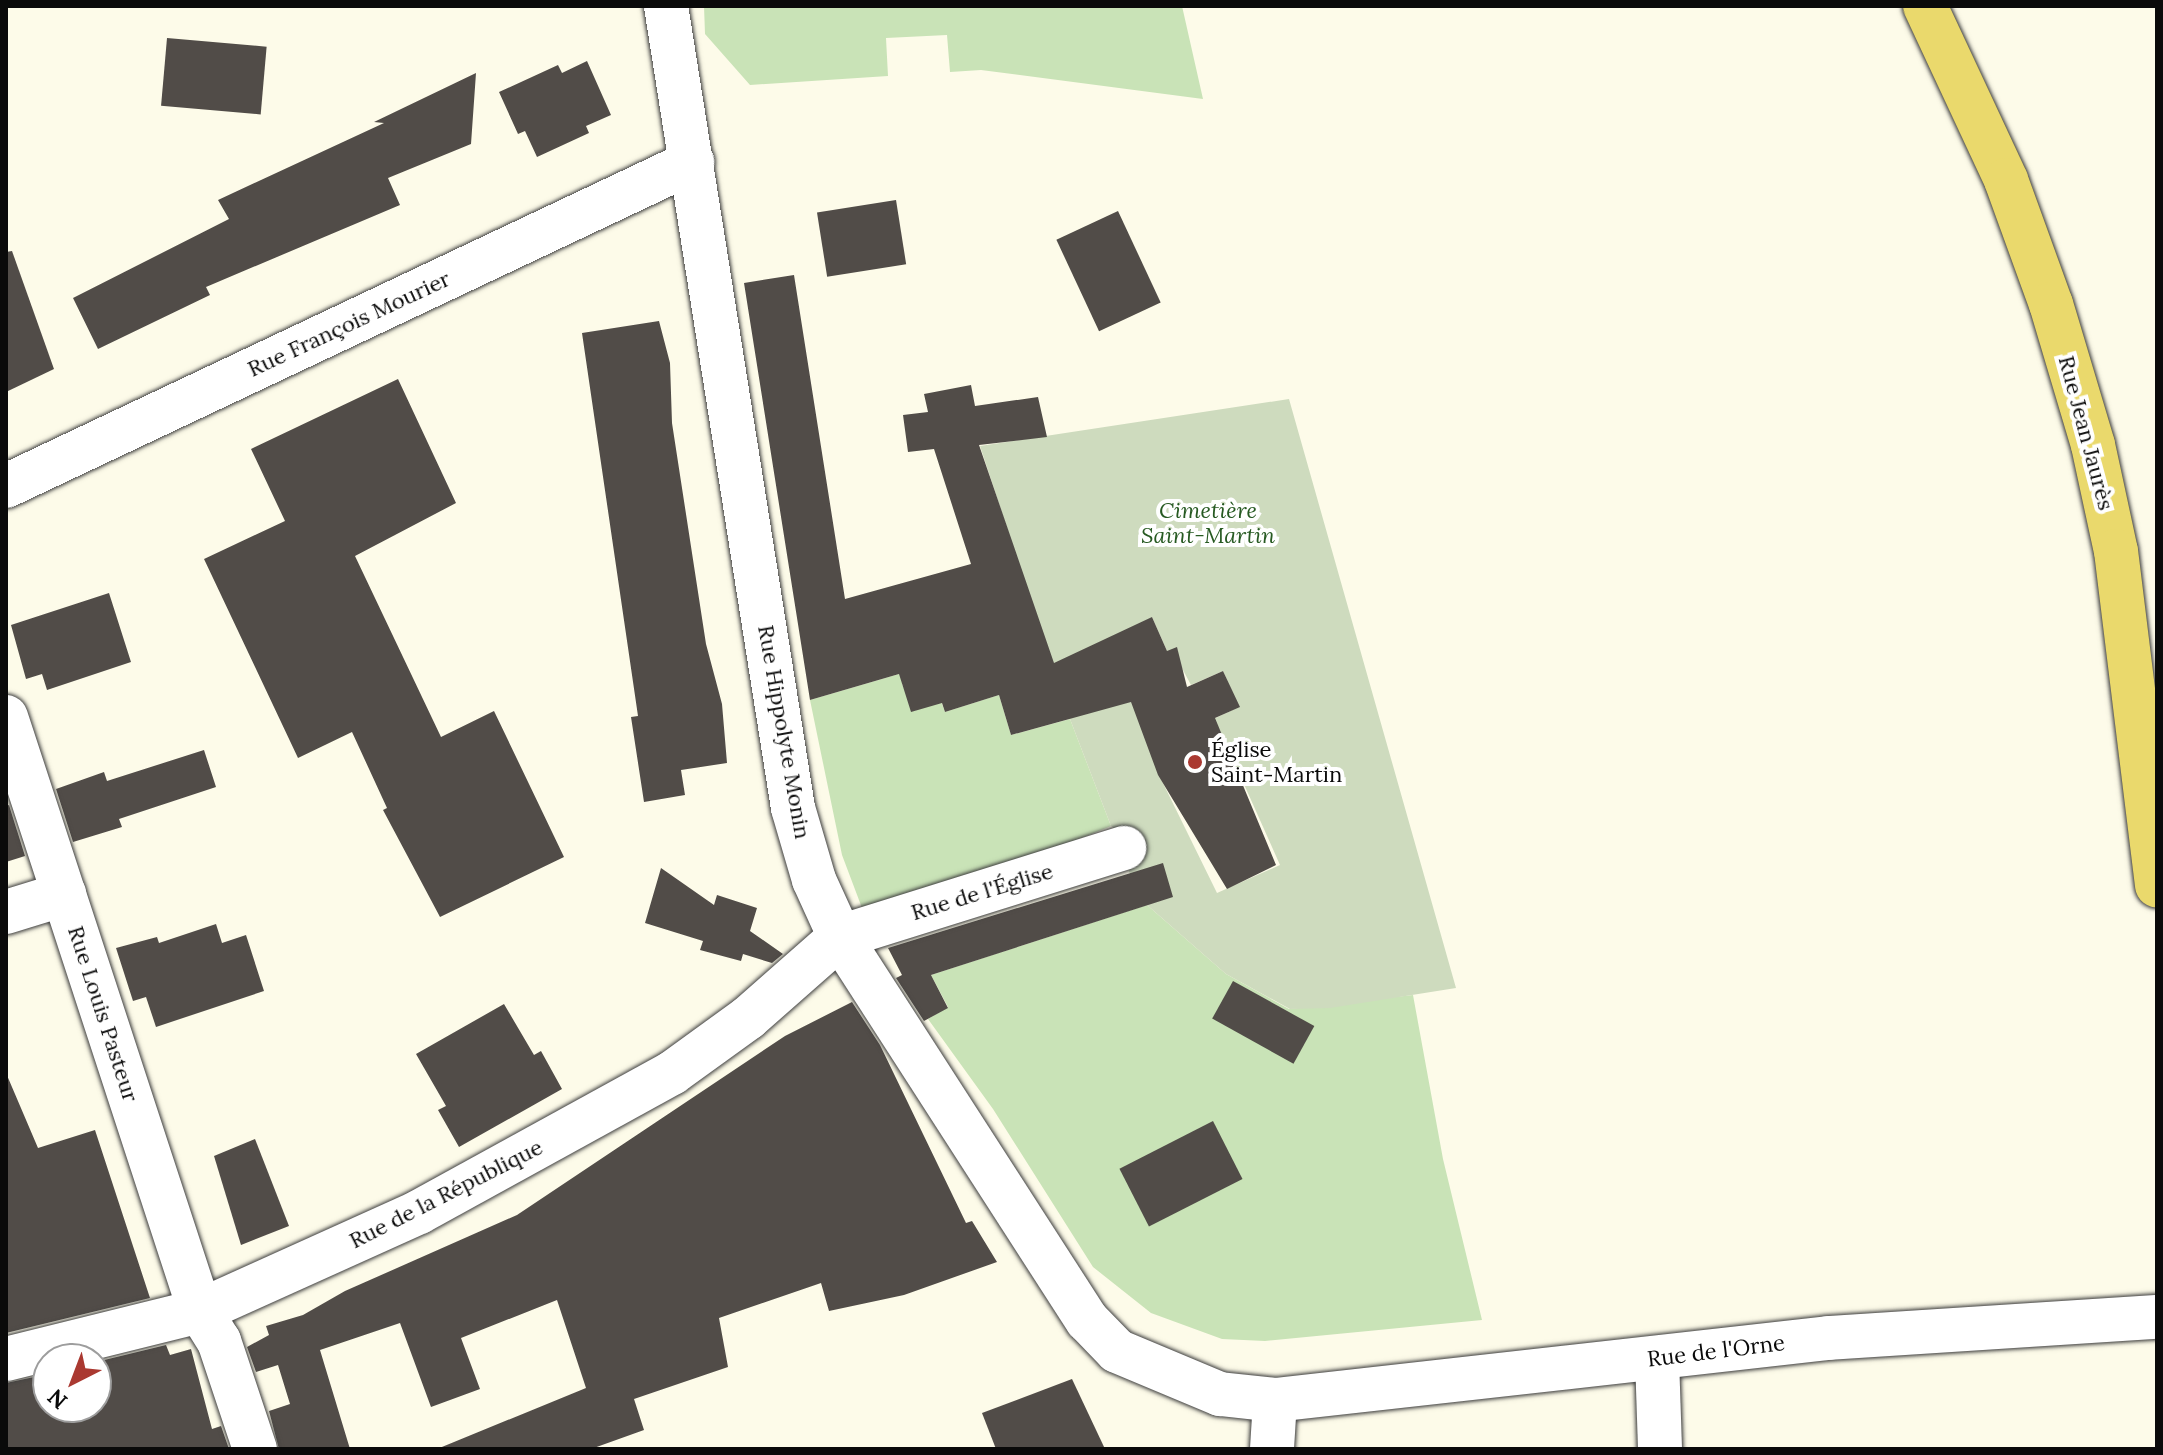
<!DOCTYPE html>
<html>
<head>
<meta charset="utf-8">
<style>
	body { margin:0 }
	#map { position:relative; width:2163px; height:1455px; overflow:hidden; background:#fdfbe9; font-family:Lora,serif }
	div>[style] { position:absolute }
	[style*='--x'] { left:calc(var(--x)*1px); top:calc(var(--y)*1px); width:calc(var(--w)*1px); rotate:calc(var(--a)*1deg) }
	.green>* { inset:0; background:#c9e3b7 }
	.cemetery>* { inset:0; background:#cedbbe }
	.building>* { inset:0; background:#514c48; transform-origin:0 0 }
	.roads { filter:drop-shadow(0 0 2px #3d3d3d) drop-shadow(0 0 2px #3d3d3d) }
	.minor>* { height:44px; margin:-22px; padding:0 22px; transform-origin:22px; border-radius:22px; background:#fff }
	.major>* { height:44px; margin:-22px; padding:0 22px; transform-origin:22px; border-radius:22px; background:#ead96c }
	.dots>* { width:22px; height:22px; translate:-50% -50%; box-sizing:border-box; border:4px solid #fff; border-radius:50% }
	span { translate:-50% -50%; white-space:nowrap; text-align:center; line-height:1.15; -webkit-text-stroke:8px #fff; paint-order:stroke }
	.street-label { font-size:22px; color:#0a0a0a }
	.park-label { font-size:22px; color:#275a22; font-style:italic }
	.poi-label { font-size:22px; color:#0a0a0a }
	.left { translate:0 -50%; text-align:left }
	.frame { position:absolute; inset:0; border:8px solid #0a0a0a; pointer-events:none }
	.north { position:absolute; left:32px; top:1343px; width:80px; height:80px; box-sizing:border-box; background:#fff; border:2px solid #9d9d9d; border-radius:50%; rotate:222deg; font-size:22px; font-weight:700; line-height:32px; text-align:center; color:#0a0a0a }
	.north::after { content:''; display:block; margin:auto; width:28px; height:36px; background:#aa3931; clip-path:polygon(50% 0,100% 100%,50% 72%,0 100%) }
</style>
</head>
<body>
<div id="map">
	<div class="green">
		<div style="clip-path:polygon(704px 6px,1182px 6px,1203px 99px,981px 70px,950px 72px,947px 35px,886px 38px,888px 76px,750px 85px,705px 34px)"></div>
		<div style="clip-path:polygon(906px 672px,902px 684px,914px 711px,940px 699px,945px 712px,999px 695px,1011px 735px,1070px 719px,1111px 826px,1020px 863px,862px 908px,842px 855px,810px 700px)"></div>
		<div style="clip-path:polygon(1147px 905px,1226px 974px,1289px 1009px,1413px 995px,1443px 1159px,1482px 1320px,1265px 1341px,1222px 1339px,1151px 1313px,1093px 1267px,993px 1109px,928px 1019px,948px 1007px,931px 975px)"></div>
	</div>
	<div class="cemetery">
		<div style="clip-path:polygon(evenodd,1289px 399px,1456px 988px,1330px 1008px,1290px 1009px,1226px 974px,1147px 905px,1151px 903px,1129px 872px,1119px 832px,1111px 826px,1070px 719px,980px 446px,1289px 399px,1152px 617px,1167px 651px,1178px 650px,1176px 657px,1191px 685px,1223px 671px,1239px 707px,1205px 723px,1243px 782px,1280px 865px,1217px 893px,1159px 775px,1124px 680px,1152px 617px)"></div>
	</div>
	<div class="building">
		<div style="left:167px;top:38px;width:100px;height:68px;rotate:5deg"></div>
		<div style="clip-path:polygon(587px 61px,611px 115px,586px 126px,589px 133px,537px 157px,525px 131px,518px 134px,499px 92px,558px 65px,562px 73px)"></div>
		<div style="clip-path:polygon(476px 73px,471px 144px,388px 178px,400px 205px,206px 287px,210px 295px,98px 349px,73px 298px,229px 219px,218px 200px,384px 123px,374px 122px)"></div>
		<div style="left:896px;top:200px;width:65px;height:80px;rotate:81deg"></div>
		<div style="left:1118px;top:211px;width:101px;height:68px;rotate:65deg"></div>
		<div style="clip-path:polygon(12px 251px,54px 369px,6px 392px,6px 252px)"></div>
		<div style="clip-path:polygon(794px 275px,845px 599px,971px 564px,934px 449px,908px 452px,903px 415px,928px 412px,924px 394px,971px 385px,975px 406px,1038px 397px,1047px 437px,979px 445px,1054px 663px,1152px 617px,1167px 651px,1177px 647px,1187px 687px,1223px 671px,1240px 707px,1215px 718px,1276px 865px,1227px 889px,1158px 775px,1131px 702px,1011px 735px,999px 695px,945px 712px,942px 703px,911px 712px,899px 674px,810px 700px,744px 283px)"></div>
		<div style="clip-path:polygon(659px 321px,670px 363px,672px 423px,706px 644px,722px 704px,727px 763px,681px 770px,685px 795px,644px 802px,631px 717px,638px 716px,582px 333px)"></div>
		<div style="clip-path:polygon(398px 379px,456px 503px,355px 556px,441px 737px,494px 711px,564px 857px,440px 917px,383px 810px,387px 808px,352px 732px,298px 758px,204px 559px,285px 521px,251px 449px)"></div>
		<div style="clip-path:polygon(109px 593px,131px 662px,47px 690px,42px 674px,26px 679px,11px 625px)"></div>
		<div style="clip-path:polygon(204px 750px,216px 787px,119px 819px,122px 827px,73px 842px,56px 789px,104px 772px,107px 781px)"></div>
		<div style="clip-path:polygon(9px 805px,25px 856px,6px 862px,6px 806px)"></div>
		<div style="clip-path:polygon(1163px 863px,1173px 897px,931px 975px,948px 1008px,924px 1021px,896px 978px,902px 975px,888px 948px)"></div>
		<div style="clip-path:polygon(661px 868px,714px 905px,717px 895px,757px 908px,750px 931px,783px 954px,772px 963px,743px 954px,741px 961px,700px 950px,703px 941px,645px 923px)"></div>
		<div style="clip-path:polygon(216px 924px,222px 943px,246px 935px,264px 991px,156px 1027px,146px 997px,133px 1001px,116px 948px,157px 937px,159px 943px)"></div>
		<div style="left:1233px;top:981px;width:93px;height:43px;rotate:29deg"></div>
		<div style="clip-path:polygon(852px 1002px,880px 1045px,966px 1223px,972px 1221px,997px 1262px,904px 1295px,829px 1311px,821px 1283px,719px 1318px,728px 1367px,634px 1399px,644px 1430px,591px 1449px,437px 1449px,586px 1388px,557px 1300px,461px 1338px,480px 1389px,431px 1407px,400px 1323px,320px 1350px,350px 1449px,279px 1449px,269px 1411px,290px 1404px,278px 1365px,256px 1372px,247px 1347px,269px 1335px,266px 1326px,303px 1315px,345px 1291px,517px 1215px,785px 1036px)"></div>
		<div style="clip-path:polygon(504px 1004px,534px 1055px,541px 1051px,562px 1089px,459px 1147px,438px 1110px,446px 1106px,416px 1054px)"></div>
		<div style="clip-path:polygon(6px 1073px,38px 1148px,95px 1130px,150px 1298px,6px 1333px)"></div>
		<div style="left:1213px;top:1121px;width:65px;height:105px;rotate:63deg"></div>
		<div style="clip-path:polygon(255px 1139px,289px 1226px,241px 1245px,214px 1156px)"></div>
		<div style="clip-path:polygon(166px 1345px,170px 1355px,191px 1349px,212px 1429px,221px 1426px,229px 1449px,6px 1449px,6px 1383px,48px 1374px,48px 1407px,96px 1407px,96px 1362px)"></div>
		<div style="clip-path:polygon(1072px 1379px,1105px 1449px,996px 1449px,982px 1413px)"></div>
	</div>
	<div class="roads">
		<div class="minor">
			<div style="--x:666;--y:6;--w:812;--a:81"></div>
			<div style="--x:793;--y:808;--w:75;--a:73.7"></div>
			<div style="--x:814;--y:880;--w:63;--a:65.5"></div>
			<div style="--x:840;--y:937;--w:456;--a:57.2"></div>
			<div style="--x:1087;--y:1320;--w:43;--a:45.9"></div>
			<div style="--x:1117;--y:1351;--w:112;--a:22.7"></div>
			<div style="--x:1220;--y:1394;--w:55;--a:6.2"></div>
			<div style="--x:1275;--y:1400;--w:557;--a:-6.39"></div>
			<div style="--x:1829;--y:1338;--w:329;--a:-3.7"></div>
			<div style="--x:6;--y:486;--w:759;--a:-25.28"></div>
			<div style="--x:6;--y:717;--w:625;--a:71.91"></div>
			<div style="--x:200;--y:1311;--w:36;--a:58"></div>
			<div style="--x:219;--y:1341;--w:114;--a:71.6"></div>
			<div style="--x:6;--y:912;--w:61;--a:-17.2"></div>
			<div style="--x:1657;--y:1358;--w:91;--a:88.1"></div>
			<div style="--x:6;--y:1359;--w:200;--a:-13.9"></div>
			<div style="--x:200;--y:1311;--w:240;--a:-24.3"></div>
			<div style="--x:419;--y:1212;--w:289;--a:-28.8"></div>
			<div style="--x:672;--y:1073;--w:94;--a:-35.9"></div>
			<div style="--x:748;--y:1018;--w:123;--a:-41.4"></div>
			<div style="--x:840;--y:937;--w:298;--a:-17.4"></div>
			<div style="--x:1272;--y:1449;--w:49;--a:-86.5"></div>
		</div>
		<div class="major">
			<div style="--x:1925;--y:6;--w:192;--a:65"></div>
			<div style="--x:2006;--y:180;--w:132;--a:70.1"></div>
			<div style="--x:2051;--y:304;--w:147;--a:73.4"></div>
			<div style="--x:2093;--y:445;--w:108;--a:77.8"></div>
			<div style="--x:2116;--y:551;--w:337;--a:83"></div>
		</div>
	</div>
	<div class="dots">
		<div style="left:1195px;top:762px;background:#aa3931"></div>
	</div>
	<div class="street-label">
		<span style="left:349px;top:324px;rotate:-25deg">Rue François Mourier</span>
		<span style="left:2086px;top:433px;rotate:75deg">Rue Jean Jaurès</span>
		<span style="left:784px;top:732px;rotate:80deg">Rue Hippolyte Monin</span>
		<span style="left:982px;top:892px;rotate:-17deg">Rue de l'Église</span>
		<span style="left:103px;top:1014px;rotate:72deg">Rue Louis Pasteur</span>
		<span style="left:446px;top:1194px;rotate:-27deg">Rue de la République</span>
		<span style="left:1716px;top:1351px;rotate:-7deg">Rue de l'Orne</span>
	</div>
	<div class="park-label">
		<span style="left:1208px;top:523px">Cimetière<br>Saint-Martin</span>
	</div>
	<div class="poi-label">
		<span class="left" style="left:1211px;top:762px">Église<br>Saint-Martin</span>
	</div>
	<div class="frame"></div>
	<div class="north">N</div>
</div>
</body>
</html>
